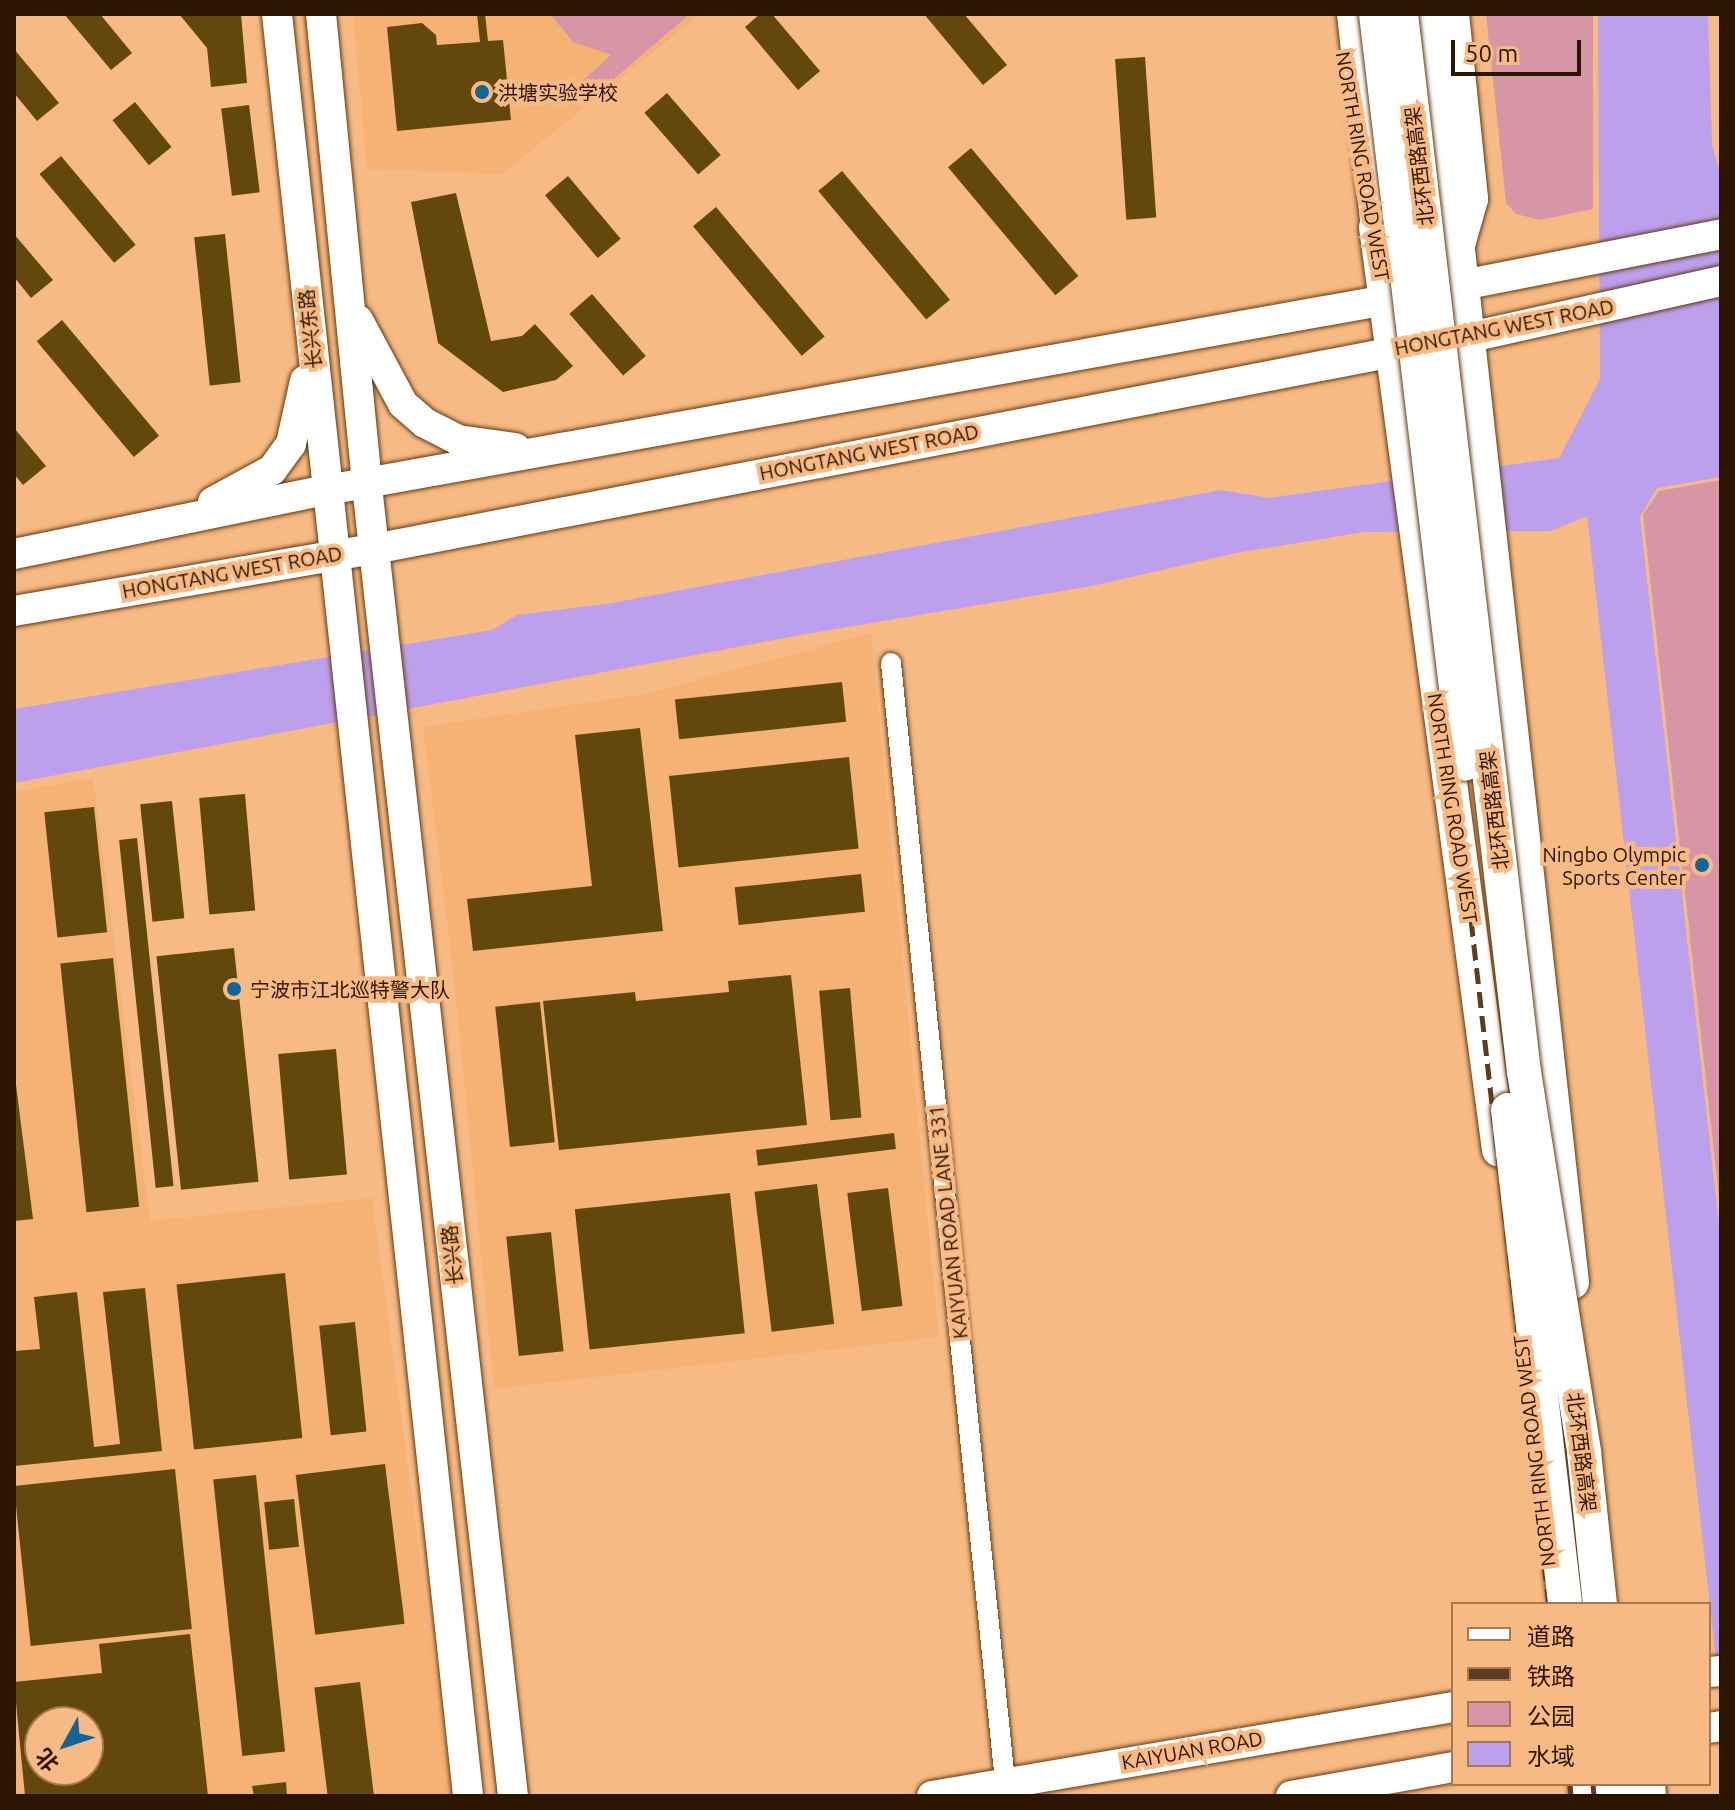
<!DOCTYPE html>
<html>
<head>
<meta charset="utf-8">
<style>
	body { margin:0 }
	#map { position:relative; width:1735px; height:1810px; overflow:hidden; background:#f8ba84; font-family:Ubuntu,"Noto Sans SC",sans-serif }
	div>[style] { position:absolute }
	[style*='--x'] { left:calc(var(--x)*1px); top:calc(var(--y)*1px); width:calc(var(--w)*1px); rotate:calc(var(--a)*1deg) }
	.built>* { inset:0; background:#f6b175 }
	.green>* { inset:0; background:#d696a7 }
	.water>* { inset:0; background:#bda0ec }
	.building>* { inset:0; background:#63480d; transform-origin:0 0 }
	.roads { filter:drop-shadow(0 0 2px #643a10) drop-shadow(0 0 2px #643a10) }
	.minor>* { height:20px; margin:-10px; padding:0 10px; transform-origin:10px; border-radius:10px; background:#fff }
	.secondary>* { height:30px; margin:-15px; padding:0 15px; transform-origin:15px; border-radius:15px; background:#fff }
	.primary>* { height:34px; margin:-17px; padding:0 17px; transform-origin:17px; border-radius:17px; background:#fff }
	.trunk>* { height:34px; margin:-17px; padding:0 17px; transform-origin:17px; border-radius:17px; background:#fff }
	.rail>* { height:5px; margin-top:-2.5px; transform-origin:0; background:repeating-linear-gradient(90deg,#5d3d21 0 16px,transparent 0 24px) }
	.bridges { filter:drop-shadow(0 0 2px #643a10) drop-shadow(0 0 2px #643a10) }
	.trunk-bridge>* { height:34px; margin:-17px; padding:0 17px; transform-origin:17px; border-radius:17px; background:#fff }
	.dots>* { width:22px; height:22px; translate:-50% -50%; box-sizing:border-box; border:4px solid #f8ba84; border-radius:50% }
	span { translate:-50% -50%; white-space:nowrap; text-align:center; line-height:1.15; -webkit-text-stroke:8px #f8ba84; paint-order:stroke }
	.poi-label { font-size:20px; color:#2b1501 }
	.left { translate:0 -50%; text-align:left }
	.right { translate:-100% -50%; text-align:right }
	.street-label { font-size:20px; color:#2b1501 }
	.frame { position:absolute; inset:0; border:16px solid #2b1501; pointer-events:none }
	.legend { position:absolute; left:1451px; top:1602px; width:260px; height:184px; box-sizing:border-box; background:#f8ba84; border:2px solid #a67850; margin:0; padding:10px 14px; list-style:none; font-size:24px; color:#2b1501 }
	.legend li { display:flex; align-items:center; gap:16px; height:40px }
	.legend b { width:40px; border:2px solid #a67850 }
	.north { position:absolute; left:24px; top:1706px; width:80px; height:80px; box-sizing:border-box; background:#f8ba84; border:2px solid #a67850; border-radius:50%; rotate:230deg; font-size:22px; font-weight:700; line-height:32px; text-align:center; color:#2b1501 }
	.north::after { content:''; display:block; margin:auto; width:28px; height:36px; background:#116697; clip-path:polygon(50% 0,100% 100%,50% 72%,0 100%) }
	.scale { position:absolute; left:1451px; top:40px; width:130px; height:36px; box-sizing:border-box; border:4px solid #2b1501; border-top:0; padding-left:10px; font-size:24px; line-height:28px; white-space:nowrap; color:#2b1501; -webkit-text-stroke:6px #f8ba84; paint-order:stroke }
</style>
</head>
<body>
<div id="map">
	<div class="built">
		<div style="clip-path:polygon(353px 14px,700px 14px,502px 174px,367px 169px)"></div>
		<div style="clip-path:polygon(871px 633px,939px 1337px,494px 1389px,454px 977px,423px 727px,645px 694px)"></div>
		<div style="clip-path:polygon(evenodd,93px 778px,150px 1221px,372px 1198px,452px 1796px,14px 1796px,14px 792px,93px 778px,40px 1722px,88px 1722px,88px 1770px,40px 1770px,40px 1722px)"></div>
	</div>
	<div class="green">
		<div style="clip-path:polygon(550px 14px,690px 14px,590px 99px,579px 84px,611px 55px,573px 42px)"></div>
		<div style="clip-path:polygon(1486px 14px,1593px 14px,1593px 209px,1540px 220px,1516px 214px,1506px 203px)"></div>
		<div style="clip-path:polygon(1721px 480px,1721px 1215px,1643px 515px,1659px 491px)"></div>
	</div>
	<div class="water">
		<div style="clip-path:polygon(1598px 14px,1708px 14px,1712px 145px,1721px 177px,1721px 477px,1657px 488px,1640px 517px,1721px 1243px,1721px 1704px,1587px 516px,1551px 531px,1364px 532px,1236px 553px,1092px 586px,806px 634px,14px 783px,14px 709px,492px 630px,517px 615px,606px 604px,1221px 490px,1269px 498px,1559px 458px,1600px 379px)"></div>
	</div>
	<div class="building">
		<div style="clip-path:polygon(64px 14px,100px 14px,132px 53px,111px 70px)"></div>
		<div style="clip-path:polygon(179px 14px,241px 14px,247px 83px,211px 87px,207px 48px)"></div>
		<div style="clip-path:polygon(477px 14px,485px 14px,488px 41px,503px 40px,511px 120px,397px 131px,387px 27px,422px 23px,436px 35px,437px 45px,480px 42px)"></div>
		<div style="clip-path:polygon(760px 14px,772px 14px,820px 71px,798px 90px,745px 27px)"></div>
		<div style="clip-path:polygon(924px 14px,964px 14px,1007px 65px,983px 85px)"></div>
		<div style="clip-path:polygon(14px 49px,59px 103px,37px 121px,14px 93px)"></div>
		<div style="left:1145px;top:57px;width:161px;height:30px;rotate:86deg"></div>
		<div style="left:667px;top:93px;width:82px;height:30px;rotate:49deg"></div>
		<div style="left:135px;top:102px;width:58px;height:29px;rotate:51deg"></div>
		<div style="left:249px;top:105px;width:88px;height:28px;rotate:83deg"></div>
		<div style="left:971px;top:148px;width:167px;height:30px;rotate:50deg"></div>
		<div style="left:61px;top:156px;width:116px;height:28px;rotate:50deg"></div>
		<div style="left:842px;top:171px;width:168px;height:31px;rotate:50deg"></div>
		<div style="left:568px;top:176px;width:82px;height:30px;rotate:50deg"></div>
		<div style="clip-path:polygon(456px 193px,491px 341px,522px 336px,535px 324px,573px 366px,556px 380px,503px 392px,438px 343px,411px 202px)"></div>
		<div style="left:716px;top:207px;width:169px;height:30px;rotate:50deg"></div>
		<div style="clip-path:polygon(14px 234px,53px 280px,31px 298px,14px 277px)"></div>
		<div style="left:225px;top:234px;width:149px;height:31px;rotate:84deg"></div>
		<div style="left:592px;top:294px;width:82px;height:30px;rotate:49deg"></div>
		<div style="left:62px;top:320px;width:151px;height:33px;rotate:50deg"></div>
		<div style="clip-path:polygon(14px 428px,46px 466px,23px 485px,14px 474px)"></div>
		<div style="left:842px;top:682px;width:40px;height:168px;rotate:84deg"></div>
		<div style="clip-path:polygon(640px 728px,663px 931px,473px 951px,467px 899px,592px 886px,575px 735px)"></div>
		<div style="left:849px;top:757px;width:92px;height:181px;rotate:84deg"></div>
		<div style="left:245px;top:794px;width:117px;height:46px;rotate:85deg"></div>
		<div style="left:172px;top:801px;width:118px;height:32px;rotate:84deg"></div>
		<div style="left:94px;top:807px;width:126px;height:50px;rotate:84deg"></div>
		<div style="left:137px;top:838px;width:350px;height:18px;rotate:84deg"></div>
		<div style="left:861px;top:874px;width:38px;height:127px;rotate:84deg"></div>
		<div style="left:234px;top:948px;width:235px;height:78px;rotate:84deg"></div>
		<div style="left:113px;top:958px;width:250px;height:53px;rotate:84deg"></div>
		<div style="clip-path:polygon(791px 975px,807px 1125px,559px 1150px,543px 1001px,635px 992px,636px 1001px,729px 992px,728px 981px)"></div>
		<div style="left:850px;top:988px;width:130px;height:31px;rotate:85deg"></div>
		<div style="left:540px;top:1002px;width:141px;height:45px;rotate:84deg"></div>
		<div style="left:336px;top:1049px;width:126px;height:58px;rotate:85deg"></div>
		<div style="clip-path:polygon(14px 1069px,33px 1219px,14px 1221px)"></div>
		<div style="left:894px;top:1133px;width:16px;height:139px;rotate:83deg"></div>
		<div style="left:817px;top:1184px;width:141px;height:63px;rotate:83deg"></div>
		<div style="left:888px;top:1188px;width:119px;height:41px;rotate:83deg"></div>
		<div style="left:730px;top:1193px;width:141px;height:156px;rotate:84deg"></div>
		<div style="left:551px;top:1232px;width:120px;height:45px;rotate:84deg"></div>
		<div style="left:285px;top:1273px;width:166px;height:109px;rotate:84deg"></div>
		<div style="clip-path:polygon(145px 1288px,162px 1451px,14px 1466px,14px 1351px,40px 1349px,34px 1297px,77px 1292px,94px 1447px,120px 1444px,103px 1292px)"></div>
		<div style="left:355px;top:1322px;width:110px;height:36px;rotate:84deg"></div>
		<div style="left:385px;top:1464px;width:161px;height:90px;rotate:83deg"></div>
		<div style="left:175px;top:1469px;width:161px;height:162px;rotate:84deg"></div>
		<div style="left:256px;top:1475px;width:278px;height:43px;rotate:84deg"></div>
		<div style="left:294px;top:1499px;width:48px;height:30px;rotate:84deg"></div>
		<div style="clip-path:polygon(evenodd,190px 1634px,208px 1796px,25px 1796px,14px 1682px,102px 1673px,99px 1644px,190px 1634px,40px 1722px,88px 1722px,88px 1770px,40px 1770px,40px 1722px)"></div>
		<div style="left:360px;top:1682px;width:115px;height:46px;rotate:83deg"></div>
		<div style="clip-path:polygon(286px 1782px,287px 1796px,254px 1796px,252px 1786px)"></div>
	</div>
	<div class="roads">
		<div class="minor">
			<div style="--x:891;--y:663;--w:1125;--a:84.18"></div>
		</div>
		<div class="secondary">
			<div style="--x:277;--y:14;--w:1792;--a:83.88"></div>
			<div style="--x:321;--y:14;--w:474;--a:84.4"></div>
			<div style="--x:367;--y:486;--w:1318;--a:83.64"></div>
			<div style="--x:358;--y:320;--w:95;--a:61.8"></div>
			<div style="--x:403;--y:404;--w:29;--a:41"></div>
			<div style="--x:425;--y:423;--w:37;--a:27"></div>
			<div style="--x:458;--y:440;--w:58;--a:8"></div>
			<div style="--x:213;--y:502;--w:67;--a:-28.5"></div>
			<div style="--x:272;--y:470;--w:32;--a:-54"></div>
			<div style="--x:291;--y:444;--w:65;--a:-77.5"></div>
			<div style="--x:14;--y:554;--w:319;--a:-11.6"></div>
			<div style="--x:327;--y:490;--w:1076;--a:-10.17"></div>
			<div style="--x:1386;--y:300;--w:341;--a:-11.1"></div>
			<div style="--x:14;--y:611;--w:365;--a:-9.8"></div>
			<div style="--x:374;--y:549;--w:1112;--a:-10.94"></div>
			<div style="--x:1466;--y:338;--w:261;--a:-12.6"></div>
			<div style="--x:1709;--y:1672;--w:12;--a:-5"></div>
			<div style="--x:1709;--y:1728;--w:12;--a:-9"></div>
			<div style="--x:932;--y:1796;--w:529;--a:-9.69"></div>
			<div style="--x:1291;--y:1796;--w:165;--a:-10.1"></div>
		</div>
		<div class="primary">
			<div style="--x:1432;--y:14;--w:1276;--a:83.7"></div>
			<div style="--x:1376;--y:227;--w:931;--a:82.41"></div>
		</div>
		<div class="trunk">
			<div style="--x:1354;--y:14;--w:241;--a:83.6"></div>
			<div style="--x:1452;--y:14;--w:186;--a:84.1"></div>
			<div style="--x:1471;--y:199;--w:48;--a:105.8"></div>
			<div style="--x:1586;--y:1784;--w:12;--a:85"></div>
			<div style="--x:1619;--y:1784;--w:12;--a:85"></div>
			<div style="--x:1648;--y:1784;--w:12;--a:85"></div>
		</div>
	</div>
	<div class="rail">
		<div style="--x:1368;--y:14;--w:1600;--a:83.51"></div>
		<div style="--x:1390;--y:14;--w:1600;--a:83.47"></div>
		<div style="--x:1570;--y:1784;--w:12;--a:85"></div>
		<div style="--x:1593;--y:1784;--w:12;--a:85"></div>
	</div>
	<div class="bridges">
		<div class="trunk-bridge">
			<div style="--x:1376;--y:14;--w:755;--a:83.23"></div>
			<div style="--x:1401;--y:14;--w:1065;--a:83.37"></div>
			<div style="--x:1524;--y:1072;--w:385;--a:81"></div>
			<div style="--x:1584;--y:1452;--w:153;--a:84"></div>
			<div style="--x:1508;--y:1110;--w:497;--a:83.4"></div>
		</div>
	</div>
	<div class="dots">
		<div style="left:482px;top:92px;background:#116697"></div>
		<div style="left:1702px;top:865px;background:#116697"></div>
		<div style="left:234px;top:989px;background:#116697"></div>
	</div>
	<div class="poi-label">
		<span class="left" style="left:498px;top:92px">洪塘实验学校</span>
		<span class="right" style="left:1686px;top:866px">Ningbo Olympic<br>Sports Center</span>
		<span class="left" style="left:250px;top:989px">宁波市江北巡特警大队</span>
	</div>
	<div class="street-label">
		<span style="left:1363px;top:166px;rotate:80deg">NORTH RING ROAD WEST</span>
		<span style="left:1419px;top:166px;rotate:-97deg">北环西路高架</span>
		<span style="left:1504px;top:327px;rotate:-11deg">HONGTANG WEST ROAD</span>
		<span style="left:310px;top:329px;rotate:-96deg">长兴东路</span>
		<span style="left:869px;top:452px;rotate:-11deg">HONGTANG WEST ROAD</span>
		<span style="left:232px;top:572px;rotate:-10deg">HONGTANG WEST ROAD</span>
		<span style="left:1453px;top:808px;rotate:81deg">NORTH RING ROAD WEST</span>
		<span style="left:1494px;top:810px;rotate:-97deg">北环西路高架</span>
		<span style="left:948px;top:1222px;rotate:-96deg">KAIYUAN ROAD LANE 331</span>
		<span style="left:452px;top:1255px;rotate:-96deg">长兴路</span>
		<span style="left:1534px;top:1451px;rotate:-97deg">NORTH RING ROAD WEST</span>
		<span style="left:1582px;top:1452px;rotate:83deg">北环西路高架</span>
		<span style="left:1192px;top:1750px;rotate:-10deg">KAIYUAN ROAD</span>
	</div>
	<div class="frame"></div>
	<ul class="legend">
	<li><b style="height:10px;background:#fff"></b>道路</li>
	<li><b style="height:10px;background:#5d3d21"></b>铁路</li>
	<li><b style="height:22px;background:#d696a7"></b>公园</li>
	<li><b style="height:22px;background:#bda0ec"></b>水域</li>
	</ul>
	<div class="north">北</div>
	<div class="scale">50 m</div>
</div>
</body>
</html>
